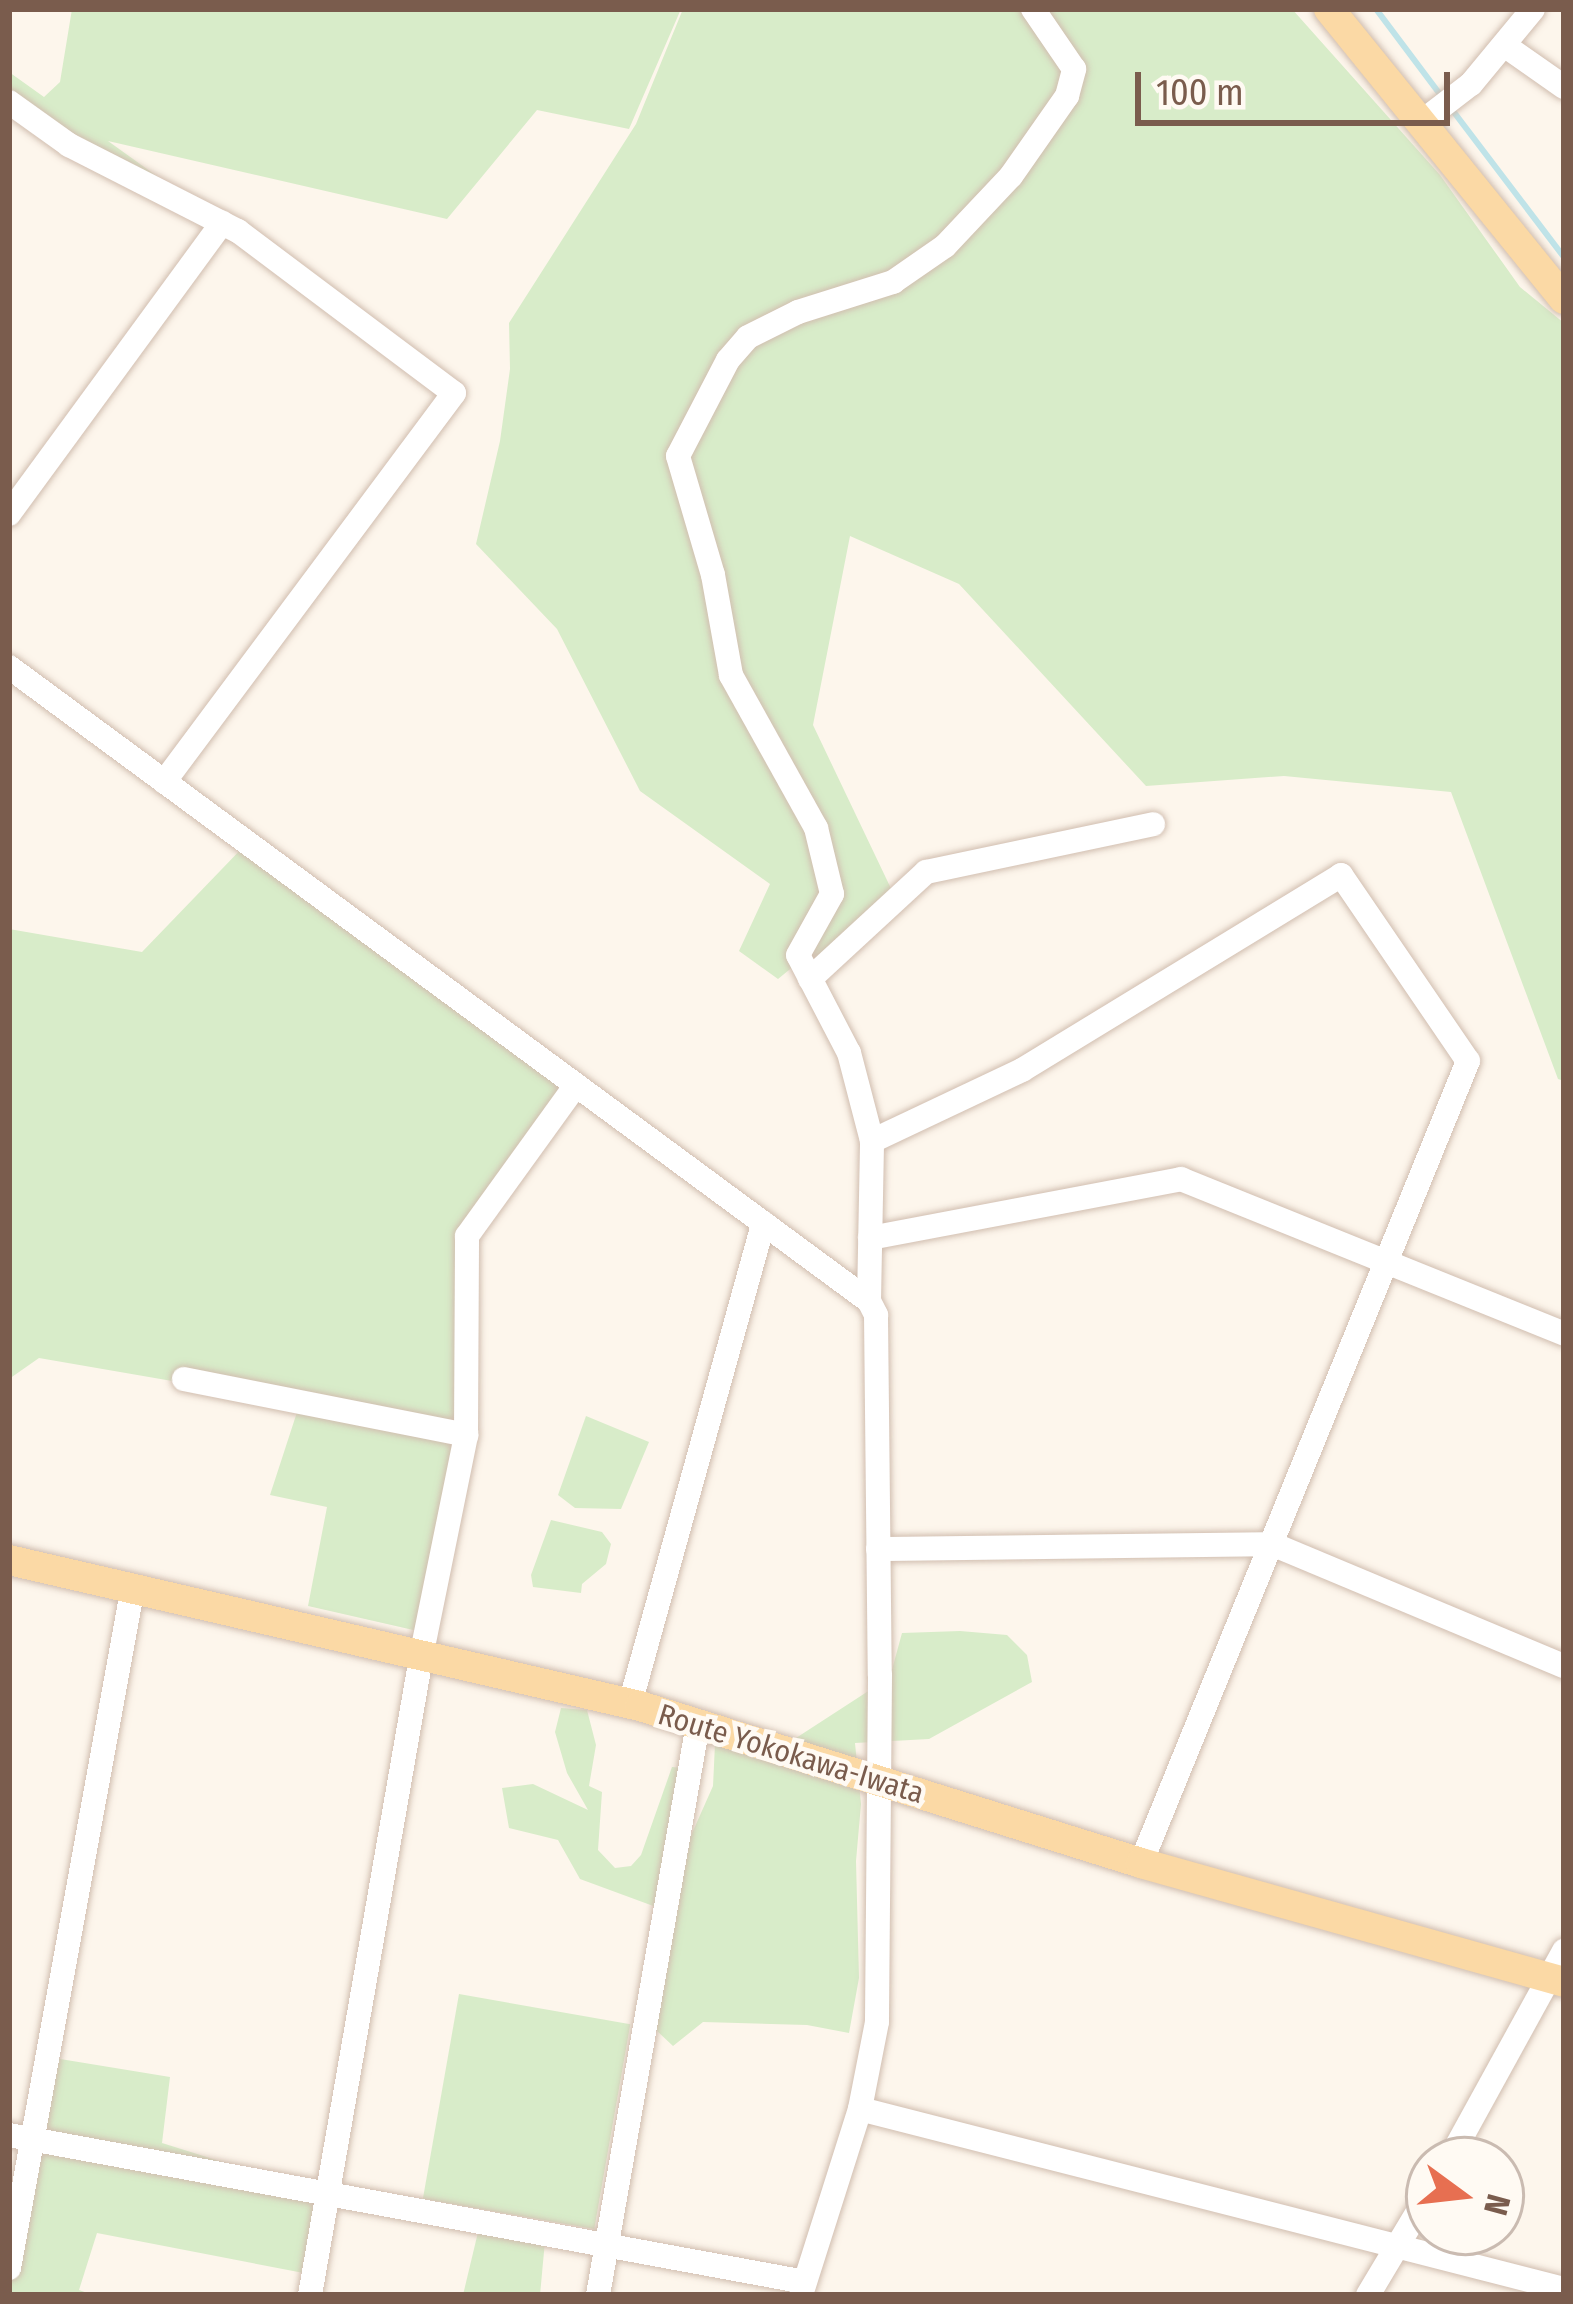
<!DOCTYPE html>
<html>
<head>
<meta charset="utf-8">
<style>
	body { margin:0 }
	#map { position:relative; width:1573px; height:2304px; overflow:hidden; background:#fdf6ec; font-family:"Fira Sans Condensed",sans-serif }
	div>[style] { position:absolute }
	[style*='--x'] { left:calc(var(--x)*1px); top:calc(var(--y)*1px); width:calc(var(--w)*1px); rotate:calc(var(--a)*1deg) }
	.green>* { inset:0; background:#d8ecc9; transform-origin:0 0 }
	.stream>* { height:6px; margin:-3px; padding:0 3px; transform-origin:3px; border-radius:3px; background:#bfe3e8 }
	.roads { filter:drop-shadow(0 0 3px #d1beb0) drop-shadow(0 0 3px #d1beb0) }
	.minor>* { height:24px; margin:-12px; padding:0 12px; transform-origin:12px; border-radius:12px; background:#fff }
	.major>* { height:30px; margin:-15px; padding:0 15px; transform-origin:15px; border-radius:15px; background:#fbd9a5 }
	span { translate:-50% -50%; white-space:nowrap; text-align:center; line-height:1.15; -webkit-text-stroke:9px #fffaf3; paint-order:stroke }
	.street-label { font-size:30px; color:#7a5c4d }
	.frame { position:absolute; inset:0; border:12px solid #7a5c4d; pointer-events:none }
	.north { position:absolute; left:1405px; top:2136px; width:120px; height:120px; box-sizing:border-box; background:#fffaf3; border:3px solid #cabbb1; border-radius:50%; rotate:105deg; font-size:33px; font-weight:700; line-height:48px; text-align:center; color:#7a5c4d }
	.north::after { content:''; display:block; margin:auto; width:42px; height:54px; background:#e76f51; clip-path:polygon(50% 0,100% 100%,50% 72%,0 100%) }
	.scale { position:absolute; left:1135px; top:72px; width:315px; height:54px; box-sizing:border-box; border:6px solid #7a5c4d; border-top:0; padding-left:15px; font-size:36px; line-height:42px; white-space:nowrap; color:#7a5c4d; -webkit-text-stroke:9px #fffaf3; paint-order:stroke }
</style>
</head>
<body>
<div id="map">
	<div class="green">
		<div style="clip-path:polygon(72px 9px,681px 9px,629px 129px,537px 110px,447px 219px,108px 141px,222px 223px,9px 102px,9px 72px,44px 97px,60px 82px)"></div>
		<div style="clip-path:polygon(683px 9px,1292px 9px,1440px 175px,1520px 287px,1564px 323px,1564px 1081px,1558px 1079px,1451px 792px,1284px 776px,1146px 786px,959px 584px,850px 536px,813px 725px,896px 899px,810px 979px,800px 961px,778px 979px,739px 951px,770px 884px,640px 791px,557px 629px,476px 544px,500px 441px,510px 369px,509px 323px,636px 124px)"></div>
		<div style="clip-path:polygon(247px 843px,570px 1094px,480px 1202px,466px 1435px,325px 1409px,453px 1445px,422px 1632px,308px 1606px,327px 1507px,270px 1495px,300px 1403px,39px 1358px,9px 1379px,9px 929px,142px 952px)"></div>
		<div style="clip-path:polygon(586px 1416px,649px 1442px,621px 1509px,575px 1508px,558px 1495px)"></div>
		<div style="clip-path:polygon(551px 1520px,602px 1532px,611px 1544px,606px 1564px,582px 1584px,581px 1593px,533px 1587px,531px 1575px)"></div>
		<div style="clip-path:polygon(960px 1631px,1007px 1635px,1027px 1655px,1032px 1682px,929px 1739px,855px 1743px,861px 1804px,856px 1861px,859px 1978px,849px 2033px,807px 2025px,703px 2022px,673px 2046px,656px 2030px,656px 1907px,580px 1879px,558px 1840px,509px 1828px,502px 1788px,533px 1784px,588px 1810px,567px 1773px,555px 1732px,561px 1708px,587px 1710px,596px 1745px,589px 1786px,602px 1792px,598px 1850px,615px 1868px,631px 1866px,641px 1855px,672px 1767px,683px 1768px,673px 1876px,713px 1786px,715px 1744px,796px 1738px,890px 1677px,902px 1633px)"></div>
		<div style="left:459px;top:1994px;width:174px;height:208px;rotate:10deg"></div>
		<div style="clip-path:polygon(48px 2057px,170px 2077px,162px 2143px,328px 2195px,314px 2275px,97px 2233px,79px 2290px,93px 2295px,9px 2295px,9px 2268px)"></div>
		<div style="clip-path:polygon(479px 2228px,545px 2241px,540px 2295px,463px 2295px)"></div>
	</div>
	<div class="stream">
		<div style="--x:1376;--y:9;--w:110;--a:53.1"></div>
		<div style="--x:1450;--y:107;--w:188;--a:52.8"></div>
	</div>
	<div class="roads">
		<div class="minor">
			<div style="--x:1504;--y:45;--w:73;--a:35"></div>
			<div style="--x:9;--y:102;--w:74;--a:35.6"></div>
			<div style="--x:69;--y:145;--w:190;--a:27"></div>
			<div style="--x:238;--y:231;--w:270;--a:36.9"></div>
			<div style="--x:454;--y:393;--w:485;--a:126.7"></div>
			<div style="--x:1424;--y:120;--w:59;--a:-37.5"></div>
			<div style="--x:1471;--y:84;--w:97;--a:-50.4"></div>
			<div style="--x:9;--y:514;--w:361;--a:-53.8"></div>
			<div style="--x:9;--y:667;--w:1068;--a:36.4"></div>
			<div style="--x:869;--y:1301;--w:16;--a:63"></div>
			<div style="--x:876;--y:1315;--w:360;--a:89.4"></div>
			<div style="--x:880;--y:1675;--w:347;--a:90.5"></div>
			<div style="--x:877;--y:2022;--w:89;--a:101.1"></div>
			<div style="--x:860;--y:2109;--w:195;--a:107.6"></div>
			<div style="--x:810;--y:979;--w:158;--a:-42.7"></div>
			<div style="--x:926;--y:872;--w:232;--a:-11.9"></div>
			<div style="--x:872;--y:1141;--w:166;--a:-25.3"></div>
			<div style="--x:1022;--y:1070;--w:374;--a:-31.4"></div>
			<div style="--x:1341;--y:875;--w:225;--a:55.7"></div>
			<div style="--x:1468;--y:1061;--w:866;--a:112.18"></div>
			<div style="--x:870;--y:1238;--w:317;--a:-10.7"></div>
			<div style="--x:1181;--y:1179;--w:413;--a:22"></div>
			<div style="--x:869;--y:1301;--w:160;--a:-88.9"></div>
			<div style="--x:872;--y:1141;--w:91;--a:-104.6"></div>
			<div style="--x:849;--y:1053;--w:110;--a:-117.5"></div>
			<div style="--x:798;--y:955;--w:70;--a:-60.9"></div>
			<div style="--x:832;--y:894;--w:68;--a:-103.6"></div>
			<div style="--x:816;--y:828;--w:175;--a:-119.1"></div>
			<div style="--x:731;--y:675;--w:102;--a:-100.2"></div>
			<div style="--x:713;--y:575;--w:124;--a:-106.4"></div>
			<div style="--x:678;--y:456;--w:108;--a:-62.5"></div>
			<div style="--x:728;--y:360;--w:30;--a:-49"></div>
			<div style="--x:748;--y:337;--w:56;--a:-26.6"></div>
			<div style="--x:798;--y:312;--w:100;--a:-17.5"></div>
			<div style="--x:893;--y:282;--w:63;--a:-34.7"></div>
			<div style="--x:945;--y:246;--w:96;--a:-46.7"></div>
			<div style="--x:1011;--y:176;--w:98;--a:-55"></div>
			<div style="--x:1067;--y:96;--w:28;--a:-75"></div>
			<div style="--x:1074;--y:69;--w:73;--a:-124.3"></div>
			<div style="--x:184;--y:1379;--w:288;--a:11.2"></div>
			<div style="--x:878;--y:1549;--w:394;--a:-0.7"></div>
			<div style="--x:1272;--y:1544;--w:316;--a:22.7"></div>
			<div style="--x:630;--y:1704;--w:499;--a:-74.5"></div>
			<div style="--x:860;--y:2109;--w:727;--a:14.34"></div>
			<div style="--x:9;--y:2135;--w:809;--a:10.46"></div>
			<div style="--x:1449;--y:2160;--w:239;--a:-61.2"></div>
			<div style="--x:9;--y:2268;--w:687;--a:-79.69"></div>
			<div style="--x:310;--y:2295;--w:653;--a:-80.12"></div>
			<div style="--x:422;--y:1652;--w:221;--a:-78.5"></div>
			<div style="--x:466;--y:1435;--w:199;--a:-89.7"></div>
			<div style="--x:467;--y:1236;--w:186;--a:-54.2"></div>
			<div style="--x:598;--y:2295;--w:580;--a:-80.07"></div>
			<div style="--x:1368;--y:2295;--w:119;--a:-59.1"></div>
		</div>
		<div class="major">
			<div style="--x:1329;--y:9;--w:373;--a:51"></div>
			<div style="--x:9;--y:1560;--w:648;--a:13.03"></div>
			<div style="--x:640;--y:1706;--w:525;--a:17.4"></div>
			<div style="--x:1141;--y:1863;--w:439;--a:15.7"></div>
		</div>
	</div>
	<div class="street-label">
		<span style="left:791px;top:1754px;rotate:17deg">Route Yokokawa-Iwata</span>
	</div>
	<div class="frame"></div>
	<div class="north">N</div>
	<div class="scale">100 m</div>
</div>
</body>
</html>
